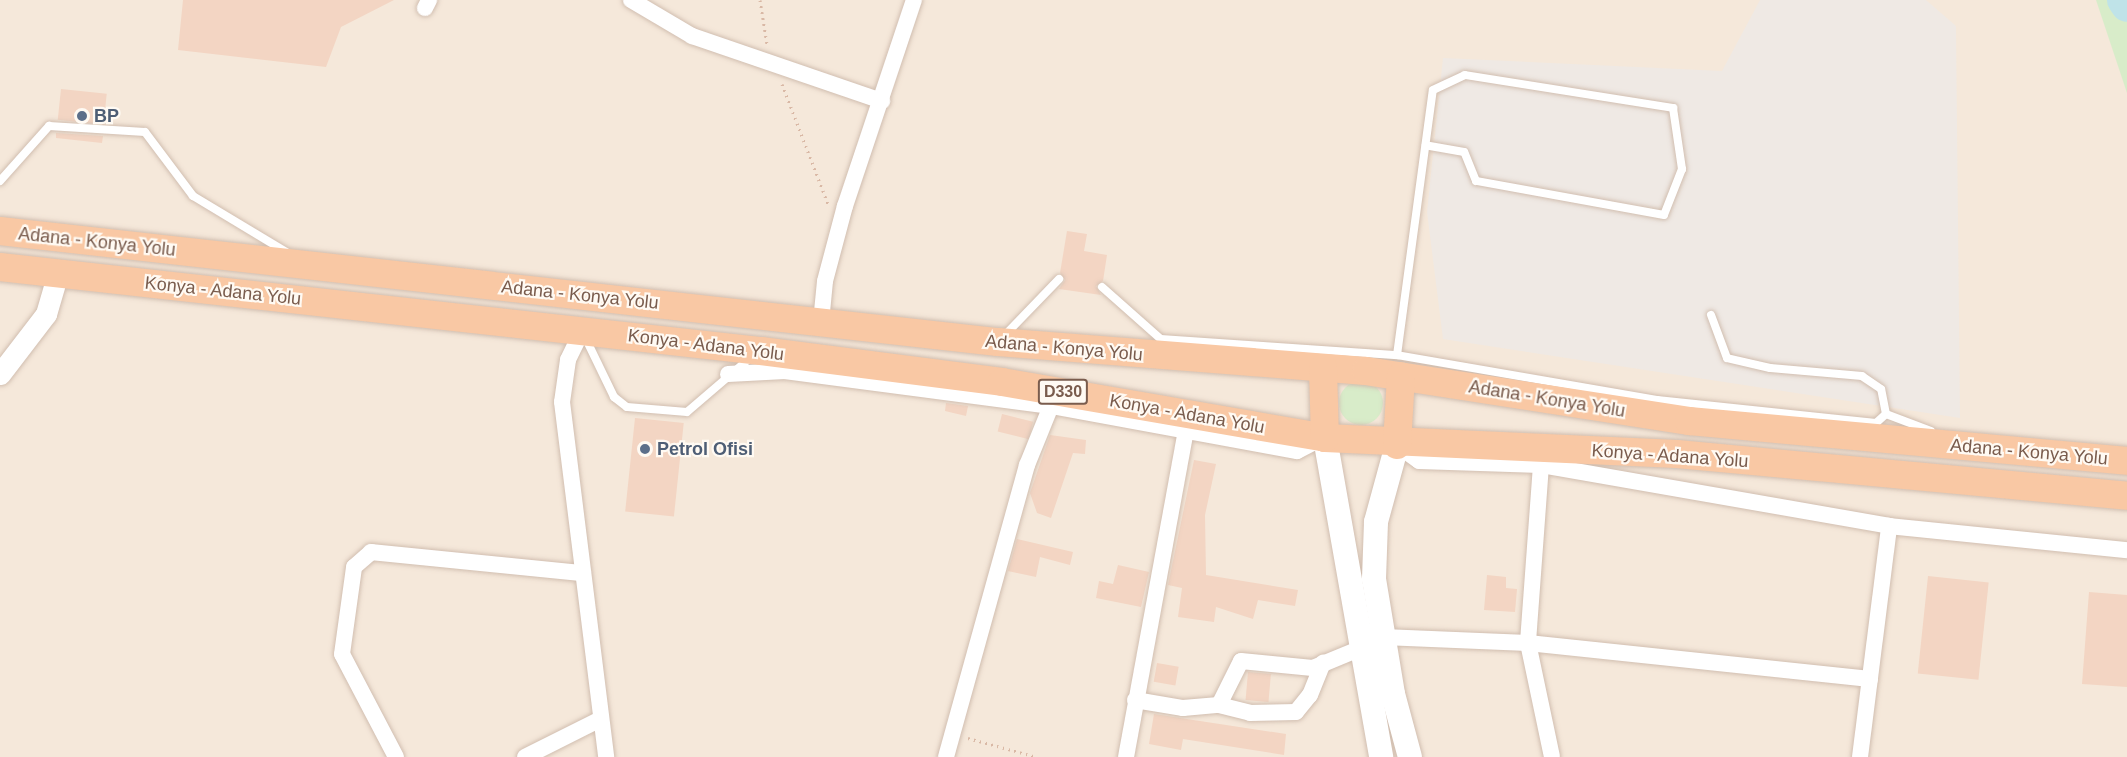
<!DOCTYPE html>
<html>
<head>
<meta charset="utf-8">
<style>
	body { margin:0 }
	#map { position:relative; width:2127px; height:757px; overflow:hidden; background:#fdf6ec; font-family:Helvetica,sans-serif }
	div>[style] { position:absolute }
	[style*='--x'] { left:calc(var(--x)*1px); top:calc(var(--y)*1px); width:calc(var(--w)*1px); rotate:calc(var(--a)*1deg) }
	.residential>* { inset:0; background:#f5e8da; transform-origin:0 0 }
	.industrial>* { inset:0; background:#efe9e4 }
	.green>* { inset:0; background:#d8ecc9 }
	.round { border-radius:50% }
	.river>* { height:32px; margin:-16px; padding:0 16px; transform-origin:16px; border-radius:16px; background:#bfe3e8 }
	.building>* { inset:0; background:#f3d5c3; transform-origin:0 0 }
	.path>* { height:3px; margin-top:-1.5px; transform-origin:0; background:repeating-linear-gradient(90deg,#d9b8a5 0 1.5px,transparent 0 6px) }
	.roads { filter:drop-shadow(0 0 2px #d1beb0) drop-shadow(0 0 2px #d1beb0) }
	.service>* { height:8px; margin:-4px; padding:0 4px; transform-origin:4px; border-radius:4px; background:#fff }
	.minor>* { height:16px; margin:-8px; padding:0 8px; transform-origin:8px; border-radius:8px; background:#fff }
	.tertiary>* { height:21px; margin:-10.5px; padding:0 10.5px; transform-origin:10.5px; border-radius:10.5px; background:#fff }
	.secondary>* { height:24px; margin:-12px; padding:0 12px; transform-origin:12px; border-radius:12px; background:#fff }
	.trunk>* { height:28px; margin:-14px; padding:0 14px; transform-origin:14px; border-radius:14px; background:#f9c8a4 }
	.dots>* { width:16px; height:16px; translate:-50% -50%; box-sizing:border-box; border:3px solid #fffaf3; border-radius:50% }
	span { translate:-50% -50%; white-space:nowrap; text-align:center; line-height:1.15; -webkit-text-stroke:4.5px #fffaf3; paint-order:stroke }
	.shield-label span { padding:2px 4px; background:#fffaf3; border:2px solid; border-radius:4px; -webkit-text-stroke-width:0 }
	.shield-label { font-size:16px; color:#7a5c4d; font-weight:700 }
	.service-label { font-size:18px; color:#4e5e75; font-weight:700 }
	.left { translate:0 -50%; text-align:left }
	.street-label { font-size:18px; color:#7a5c4d }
</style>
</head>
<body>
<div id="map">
	<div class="residential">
		<div style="left:0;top:0;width:2127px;height:757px"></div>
	</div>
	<div class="industrial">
		<div style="clip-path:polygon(1760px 0,1926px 0,1956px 26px,1960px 418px,1443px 339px,1427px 212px,1443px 58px,1722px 71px)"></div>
	</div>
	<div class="green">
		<div style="clip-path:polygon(2096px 0,2127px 0,2127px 93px)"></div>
		<div class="round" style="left:1339px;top:381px;width:44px;height:44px"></div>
	</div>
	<div class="river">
		<div style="--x:2123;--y:0;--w:7;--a:56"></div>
	</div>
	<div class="building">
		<div style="clip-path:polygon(183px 0,394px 0,341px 27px,326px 67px,178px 50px)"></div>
		<div style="left:61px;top:89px;width:46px;height:31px;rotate:6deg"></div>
		<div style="clip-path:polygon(56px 133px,103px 136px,102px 143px,56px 138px)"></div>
		<div style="clip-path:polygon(1067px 231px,1087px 234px,1084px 251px,1107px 255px,1103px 281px,1096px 286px,1101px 295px,1059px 289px,1065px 280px,1060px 273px)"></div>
		<div style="clip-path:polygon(946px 403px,968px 406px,966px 416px,945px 411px)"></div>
		<div style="left:1002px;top:414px;width:32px;height:18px;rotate:14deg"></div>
		<div style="left:635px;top:418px;width:49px;height:94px;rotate:6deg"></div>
		<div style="clip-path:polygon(1050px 435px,1086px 440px,1085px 454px,1073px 453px,1051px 518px,1037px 513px,1030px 493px)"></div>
		<div style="clip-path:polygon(1194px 460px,1216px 464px,1205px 515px,1206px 575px,1298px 590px,1295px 606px,1258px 600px,1253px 619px,1216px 607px,1214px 622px,1178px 617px,1182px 588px,1168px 585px)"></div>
		<div style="clip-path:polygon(1017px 539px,1073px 552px,1070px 565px,1040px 557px,1036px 577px,1008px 571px)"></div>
		<div style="clip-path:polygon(1118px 565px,1149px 572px,1141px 607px,1096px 598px,1099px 581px,1113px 584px)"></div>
		<div style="clip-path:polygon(1487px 575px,1506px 577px,1506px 588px,1517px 589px,1515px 612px,1484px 610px)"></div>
		<div style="left:1928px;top:576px;width:61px;height:98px;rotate:6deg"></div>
		<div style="clip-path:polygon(2089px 592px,2127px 595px,2127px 687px,2082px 684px)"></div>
		<div style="left:1157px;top:663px;width:22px;height:19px;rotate:10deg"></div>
		<div style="left:1248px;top:672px;width:23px;height:28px;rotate:5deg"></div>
		<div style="clip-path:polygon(1154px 714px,1286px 734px,1284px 755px,1183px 739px,1181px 750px,1149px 744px)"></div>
	</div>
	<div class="path">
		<div style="--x:760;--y:0;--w:45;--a:81"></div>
		<div style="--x:782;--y:84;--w:129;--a:69"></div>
		<div style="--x:968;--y:738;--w:72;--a:15.4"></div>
	</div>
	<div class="roads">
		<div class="service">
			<div style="--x:0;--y:181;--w:74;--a:-48.3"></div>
			<div style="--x:49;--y:126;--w:96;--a:3.6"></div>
			<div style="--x:145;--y:132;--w:80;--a:53.1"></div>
			<div style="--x:193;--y:196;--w:111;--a:31"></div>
			<div style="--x:1102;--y:287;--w:83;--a:41.6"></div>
			<div style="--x:1005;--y:335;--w:78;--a:-46"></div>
			<div style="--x:585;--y:337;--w:67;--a:64.2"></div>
			<div style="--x:614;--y:397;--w:16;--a:38"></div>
			<div style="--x:627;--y:407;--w:60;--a:4.8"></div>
			<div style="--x:687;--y:412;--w:83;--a:-40.6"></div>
			<div style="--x:1161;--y:339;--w:237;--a:3.9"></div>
			<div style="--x:1397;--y:355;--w:264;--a:9.8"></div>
			<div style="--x:1657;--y:400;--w:220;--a:6"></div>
			<div style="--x:1876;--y:423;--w:13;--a:-42"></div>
			<div style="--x:1886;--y:414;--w:25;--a:-101"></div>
			<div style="--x:1881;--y:389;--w:23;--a:-146"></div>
			<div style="--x:1862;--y:376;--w:92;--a:-175"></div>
			<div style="--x:1770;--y:368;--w:44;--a:-166.9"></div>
			<div style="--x:1727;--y:358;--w:46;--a:-110.4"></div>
			<div style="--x:1397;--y:355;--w:267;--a:-82.3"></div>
			<div style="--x:1433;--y:90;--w:35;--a:-25"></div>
			<div style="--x:1465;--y:75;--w:211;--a:9"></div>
			<div style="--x:1673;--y:108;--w:62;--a:81.6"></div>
			<div style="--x:1682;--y:169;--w:49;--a:111.4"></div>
			<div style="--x:1664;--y:215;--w:191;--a:-169.7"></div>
			<div style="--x:1476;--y:181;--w:31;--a:-112"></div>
			<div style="--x:1464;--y:152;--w:39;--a:-170"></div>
			<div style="--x:1886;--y:414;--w:48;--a:20.7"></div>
		</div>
		<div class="minor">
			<div style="--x:631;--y:0;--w:71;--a:30.5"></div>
			<div style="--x:692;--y:36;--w:201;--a:18.9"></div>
			<div style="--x:425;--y:8;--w:9;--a:-63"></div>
			<div style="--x:821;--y:322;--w:41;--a:-84.4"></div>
			<div style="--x:825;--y:281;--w:78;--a:-75.1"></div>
			<div style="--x:845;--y:206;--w:217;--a:-71.5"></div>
			<div style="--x:582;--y:331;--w:32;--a:116"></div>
			<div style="--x:568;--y:360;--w:42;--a:98.1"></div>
			<div style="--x:562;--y:402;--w:358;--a:82.9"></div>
			<div style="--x:728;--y:374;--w:57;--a:-3"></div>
			<div style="--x:785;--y:371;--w:268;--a:7.5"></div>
			<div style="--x:1051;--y:406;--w:250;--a:10.4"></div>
			<div style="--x:1297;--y:451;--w:27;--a:-27"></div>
			<div style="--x:1397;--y:445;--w:27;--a:36"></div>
			<div style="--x:1419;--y:461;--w:122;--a:1.9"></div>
			<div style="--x:1541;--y:465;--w:353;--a:9.9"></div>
			<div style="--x:1889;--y:526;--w:239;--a:5.8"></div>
			<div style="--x:1541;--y:465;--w:178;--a:94.2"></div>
			<div style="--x:1528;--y:643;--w:116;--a:78.1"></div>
			<div style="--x:1383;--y:637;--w:145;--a:2.4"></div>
			<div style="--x:1528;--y:643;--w:344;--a:6"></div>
			<div style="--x:1135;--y:700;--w:49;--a:9.5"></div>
			<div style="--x:1183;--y:708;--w:36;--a:-5"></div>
			<div style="--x:1219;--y:705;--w:49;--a:-63.4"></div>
			<div style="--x:1241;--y:661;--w:72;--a:5.6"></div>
			<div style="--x:1313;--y:668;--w:52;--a:-22.6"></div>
			<div style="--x:1219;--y:705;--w:32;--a:14"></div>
			<div style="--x:1250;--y:713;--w:46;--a:-1.2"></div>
			<div style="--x:1296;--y:712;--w:22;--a:-51"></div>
			<div style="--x:1310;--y:695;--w:35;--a:-68"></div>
			<div style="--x:396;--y:757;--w:116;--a:-117.7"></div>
			<div style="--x:342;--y:654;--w:88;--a:-82.1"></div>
			<div style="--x:354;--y:567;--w:23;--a:-41"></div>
			<div style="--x:371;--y:552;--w:213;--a:5.7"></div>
			<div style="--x:525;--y:757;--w:85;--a:-26.6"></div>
			<div style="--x:946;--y:757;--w:303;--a:-74.5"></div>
			<div style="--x:1027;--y:465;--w:64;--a:-67.9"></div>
			<div style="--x:1126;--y:757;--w:333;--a:-79.6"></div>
			<div style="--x:1860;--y:757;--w:233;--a:-82.8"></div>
		</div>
		<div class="tertiary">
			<div style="--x:0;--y:374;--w:76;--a:-52.5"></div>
			<div style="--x:46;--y:314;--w:43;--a:-73.7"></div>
		</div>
		<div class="secondary">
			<div style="--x:1325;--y:438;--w:324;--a:80"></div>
			<div style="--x:1397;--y:445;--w:80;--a:105.3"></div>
			<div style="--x:1376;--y:522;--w:57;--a:92"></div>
			<div style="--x:1374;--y:579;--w:117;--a:80.6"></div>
			<div style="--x:1393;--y:694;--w:65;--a:74.9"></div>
		</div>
		<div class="trunk">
			<div style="--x:0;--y:231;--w:1004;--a:6.35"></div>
			<div style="--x:998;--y:342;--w:369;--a:4.5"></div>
			<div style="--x:1366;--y:371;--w:327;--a:8.8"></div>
			<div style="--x:1689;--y:421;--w:440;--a:5.2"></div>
			<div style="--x:0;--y:267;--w:766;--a:6.3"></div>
			<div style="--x:761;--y:351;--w:243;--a:7.3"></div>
			<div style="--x:1002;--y:382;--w:328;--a:9.8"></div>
			<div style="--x:1325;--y:438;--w:352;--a:2.6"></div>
			<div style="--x:1677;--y:454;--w:452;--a:5.3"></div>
			<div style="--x:1323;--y:368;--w:70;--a:88.4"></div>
			<div style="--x:1397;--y:445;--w:69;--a:-86.7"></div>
		</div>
	</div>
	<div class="dots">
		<div style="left:82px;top:116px;background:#5c6f8a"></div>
		<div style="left:645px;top:449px;background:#5c6f8a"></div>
	</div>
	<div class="shield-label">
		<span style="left:1063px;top:392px">D330</span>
	</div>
	<div class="service-label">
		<span class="left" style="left:94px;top:116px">BP</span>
		<span class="left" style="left:657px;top:449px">Petrol Ofisi</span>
	</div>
	<div class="street-label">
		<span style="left:97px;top:242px;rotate:6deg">Adana - Konya Yolu</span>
		<span style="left:223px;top:291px;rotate:6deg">Konya - Adana Yolu</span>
		<span style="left:580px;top:295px;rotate:6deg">Adana - Konya Yolu</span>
		<span style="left:706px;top:345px;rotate:7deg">Konya - Adana Yolu</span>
		<span style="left:1064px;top:348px;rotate:5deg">Adana - Konya Yolu</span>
		<span style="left:1547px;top:399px;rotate:9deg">Adana - Konya Yolu</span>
		<span style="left:1187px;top:414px;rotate:10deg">Konya - Adana Yolu</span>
		<span style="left:2029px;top:452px;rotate:5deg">Adana - Konya Yolu</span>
		<span style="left:1670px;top:456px;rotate:4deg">Konya - Adana Yolu</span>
	</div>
</div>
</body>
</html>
